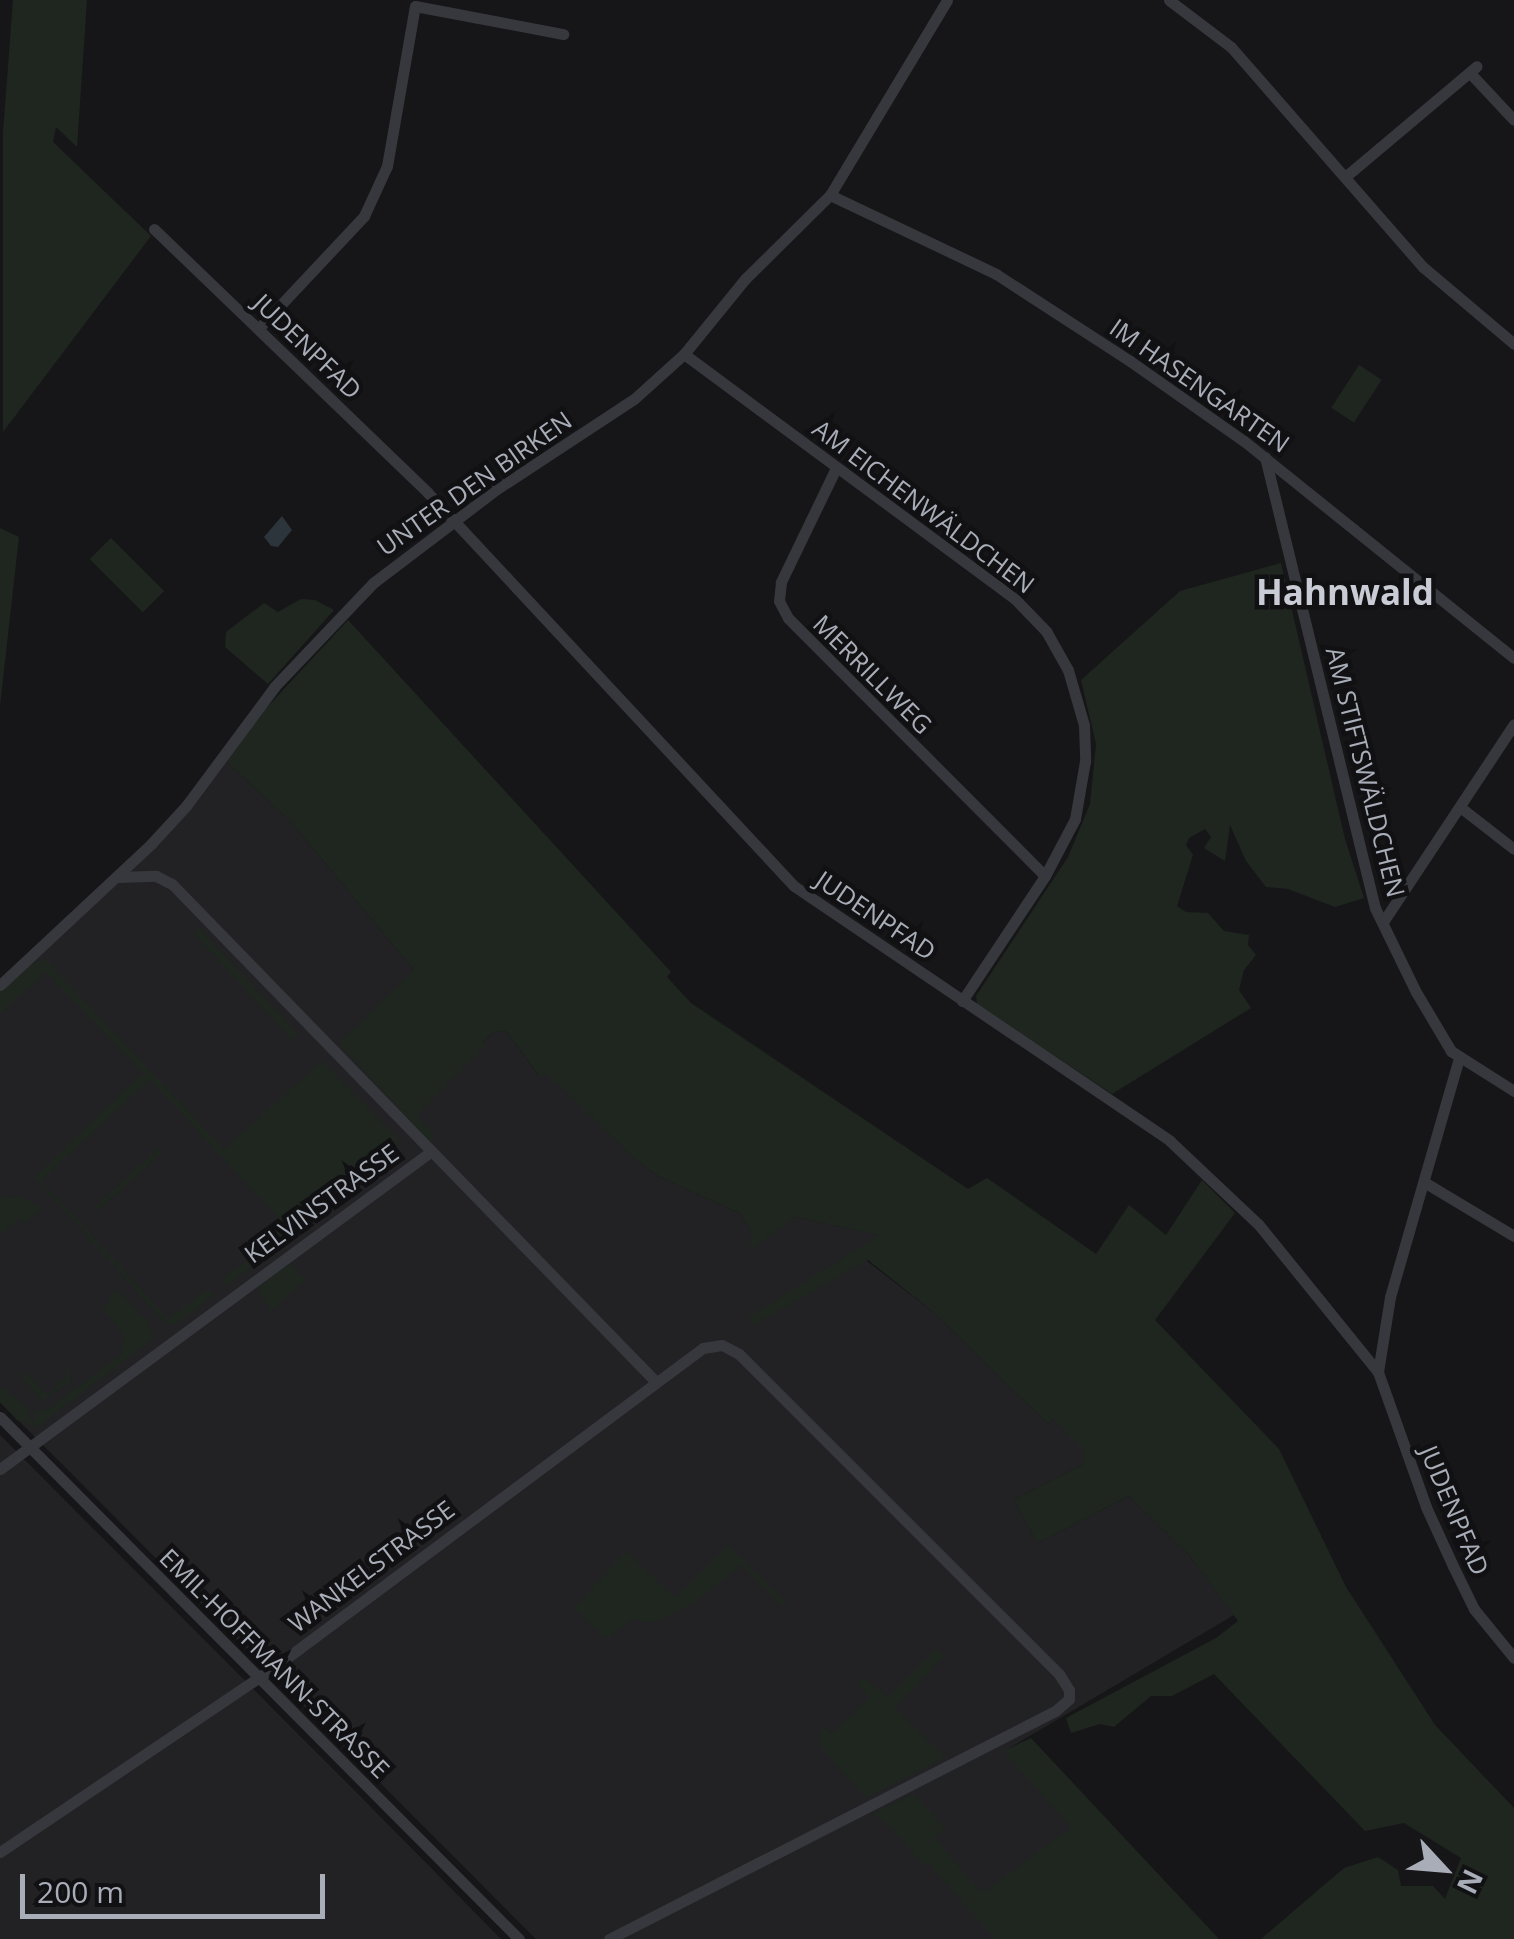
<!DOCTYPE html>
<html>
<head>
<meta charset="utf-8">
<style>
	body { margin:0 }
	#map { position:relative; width:1514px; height:1939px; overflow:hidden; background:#161618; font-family:"Open Sans",sans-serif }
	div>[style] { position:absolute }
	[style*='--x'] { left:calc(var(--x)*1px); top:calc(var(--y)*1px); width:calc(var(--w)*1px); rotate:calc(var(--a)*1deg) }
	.built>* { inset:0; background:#222225 }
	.green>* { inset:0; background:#1e261f; transform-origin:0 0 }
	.water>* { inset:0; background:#2c353c }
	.minor>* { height:11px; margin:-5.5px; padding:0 5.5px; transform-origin:5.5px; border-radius:5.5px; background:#37383d }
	span { translate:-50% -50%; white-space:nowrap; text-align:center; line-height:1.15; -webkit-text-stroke:9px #111113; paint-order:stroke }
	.street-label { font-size:25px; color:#a8adb8 }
	.district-label { font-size:35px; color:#c9ccd4; font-weight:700 }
	.north { position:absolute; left:1394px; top:1819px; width:100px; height:100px; -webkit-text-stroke:8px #111113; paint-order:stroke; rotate:116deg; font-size:28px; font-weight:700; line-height:40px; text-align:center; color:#a8adb8 }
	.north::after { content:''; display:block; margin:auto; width:35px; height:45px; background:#a8adb8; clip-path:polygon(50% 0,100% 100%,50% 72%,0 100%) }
	.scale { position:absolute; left:20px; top:1874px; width:305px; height:45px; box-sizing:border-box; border:5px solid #a8adb8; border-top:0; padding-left:12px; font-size:30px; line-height:35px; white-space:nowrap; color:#a8adb8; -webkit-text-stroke:8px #111113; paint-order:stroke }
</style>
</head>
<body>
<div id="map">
	<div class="built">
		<div style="clip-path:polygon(226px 761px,291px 822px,414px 970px,407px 1113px,494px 1032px,506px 1031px,539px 1076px,546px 1072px,637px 1161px,658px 1176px,739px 1213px,751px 1230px,795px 1217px,881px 1235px,855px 1252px,932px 1311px,1048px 1424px,1053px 1419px,1086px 1451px,1082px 1465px,1014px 1500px,1037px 1543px,1129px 1496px,1189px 1555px,1234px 1615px,1004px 1751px,1107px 1866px,1032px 1939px,536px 1939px,0 1402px,0 991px)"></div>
		<div style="clip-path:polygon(0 1435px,360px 1796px,501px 1939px,0 1939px)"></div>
	</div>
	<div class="green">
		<div style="clip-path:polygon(13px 0,87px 0,77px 147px,56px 127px,53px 142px,151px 236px,3px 432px,3px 132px)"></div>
		<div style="left:1359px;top:365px;width:27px;height:51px;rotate:33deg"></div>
		<div style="clip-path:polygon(0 528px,19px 537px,0 706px)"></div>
		<div style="left:111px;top:538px;width:75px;height:30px;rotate:45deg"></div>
		<div style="clip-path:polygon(1281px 563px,1345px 839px,1364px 898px,1335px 907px,1288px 889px,1266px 887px,1246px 861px,1230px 825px,1225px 861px,1204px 848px,1211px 837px,1205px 829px,1189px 838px,1186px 845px,1193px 855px,1177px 906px,1186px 912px,1208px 913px,1224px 931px,1249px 935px,1248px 945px,1256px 955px,1244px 970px,1239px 990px,1251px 1008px,1112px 1094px,977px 1004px,976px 996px,1068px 857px,1090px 804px,1096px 744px,1081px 680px,1180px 591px)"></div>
		<div style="clip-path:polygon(301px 599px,315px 600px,334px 610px,268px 684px,225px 647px,226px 632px,264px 603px,278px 612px)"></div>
		<div style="clip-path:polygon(348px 620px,671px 972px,667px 977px,691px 1003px,968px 1189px,987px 1178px,1096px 1254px,1129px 1205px,1166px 1235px,1202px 1180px,1235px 1213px,1155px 1320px,1279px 1449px,1346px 1587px,1435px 1725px,1514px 1808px,1514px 1939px,1261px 1939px,1344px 1868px,1378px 1857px,1398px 1870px,1401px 1886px,1433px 1886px,1445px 1899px,1461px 1858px,1404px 1823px,1365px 1831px,1214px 1674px,1172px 1696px,1151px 1696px,1114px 1727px,1100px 1724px,1071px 1733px,1066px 1718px,1216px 1638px,1238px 1621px,1189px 1555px,1129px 1496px,1037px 1543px,1014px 1500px,1082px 1465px,1085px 1451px,1053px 1419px,1048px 1424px,932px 1311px,868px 1260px,752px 1326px,749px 1317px,879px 1235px,795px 1217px,750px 1250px,751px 1230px,739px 1213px,658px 1176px,637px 1161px,546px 1073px,540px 1077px,506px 1031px,494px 1032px,483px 1042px,485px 1046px,417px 1115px,435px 1135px,430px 1142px,339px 1044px,414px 970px,291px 822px,226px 761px,259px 716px)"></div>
		<div style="left:199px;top:928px;width:146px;height:8px;rotate:47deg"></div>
		<div style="clip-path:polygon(45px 959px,224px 1149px,322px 1061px,397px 1138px,398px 1157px,226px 1286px,222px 1279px,289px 1229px,150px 1080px,41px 1180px,168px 1318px,208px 1289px,214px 1295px,176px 1324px,165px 1323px,34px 1177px,143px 1073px,46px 972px,0 1014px,0 991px,31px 964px)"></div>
		<div style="clip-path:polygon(160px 1147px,163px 1152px,96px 1212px,93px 1208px)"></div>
		<div style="clip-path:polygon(0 1196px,22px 1198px,42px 1208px,24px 1224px,18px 1219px,0 1236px)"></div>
		<div style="clip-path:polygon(289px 1264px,305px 1280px,271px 1311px,257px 1287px)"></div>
		<div style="clip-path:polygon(116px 1288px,150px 1325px,153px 1339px,37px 1427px,17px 1420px,0 1402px,0 1386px,29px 1410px,30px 1421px,35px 1421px,35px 1410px,45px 1411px,121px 1354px,124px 1335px,103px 1309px)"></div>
		<div style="clip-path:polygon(69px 1370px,72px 1380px,43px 1401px,22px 1378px,26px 1372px,47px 1395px,67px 1376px,64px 1371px)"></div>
		<div style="clip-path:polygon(728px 1545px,787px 1603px,783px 1607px,741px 1565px,697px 1601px,654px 1623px,633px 1619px,606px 1639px,574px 1608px,626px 1551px,675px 1598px)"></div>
		<div style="clip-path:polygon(936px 1649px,945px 1655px,895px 1708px,945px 1757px,866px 1798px,820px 1746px,819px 1733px,825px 1728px,832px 1734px,869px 1698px,857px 1683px,863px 1677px,888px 1697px)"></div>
		<div style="clip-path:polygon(1031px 1738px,1219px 1939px,995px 1939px,929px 1864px,921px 1863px,891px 1827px,873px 1814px,914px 1794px,945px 1829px,935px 1838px,977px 1888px,986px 1892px,1071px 1827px,1003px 1751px)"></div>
	</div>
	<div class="water">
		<div style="clip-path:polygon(282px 516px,292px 530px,278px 547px,271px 546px,264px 537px)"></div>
	</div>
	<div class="minor">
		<div style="--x:1169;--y:0;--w:78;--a:37.2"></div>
		<div style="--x:1231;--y:47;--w:292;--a:48.9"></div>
		<div style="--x:1423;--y:267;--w:119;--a:40.2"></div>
		<div style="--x:1470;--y:73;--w:64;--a:46.9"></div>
		<div style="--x:1345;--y:177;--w:172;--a:-40.1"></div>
		<div style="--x:830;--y:195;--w:184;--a:25.4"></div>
		<div style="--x:996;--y:274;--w:160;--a:33"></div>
		<div style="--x:1130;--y:361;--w:139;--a:35.1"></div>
		<div style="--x:1244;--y:441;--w:346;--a:38.8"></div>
		<div style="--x:154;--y:229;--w:380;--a:43.9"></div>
		<div style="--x:428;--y:493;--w:537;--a:47.04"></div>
		<div style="--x:794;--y:886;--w:454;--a:34.1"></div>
		<div style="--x:1170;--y:1141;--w:122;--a:43.3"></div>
		<div style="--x:1259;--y:1225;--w:189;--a:51"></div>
		<div style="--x:1378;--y:1372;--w:143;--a:70.4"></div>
		<div style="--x:1426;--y:1507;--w:65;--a:65.4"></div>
		<div style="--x:1453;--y:1566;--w:48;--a:64"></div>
		<div style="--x:1474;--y:1609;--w:63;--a:50.8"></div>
		<div style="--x:258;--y:329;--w:155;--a:-46.8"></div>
		<div style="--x:364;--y:216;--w:55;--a:-65.3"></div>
		<div style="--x:387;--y:166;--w:162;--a:-80.1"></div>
		<div style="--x:415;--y:6;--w:151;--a:10.7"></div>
		<div style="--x:684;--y:354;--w:412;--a:36.5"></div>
		<div style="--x:1015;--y:599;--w:45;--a:45.9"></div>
		<div style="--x:1046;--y:631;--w:45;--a:60.6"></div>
		<div style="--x:1068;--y:670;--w:57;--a:73.8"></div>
		<div style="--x:1084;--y:725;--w:36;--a:88"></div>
		<div style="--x:1085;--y:761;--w:59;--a:99.8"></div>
		<div style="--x:1075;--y:819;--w:64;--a:117.8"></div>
		<div style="--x:1045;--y:876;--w:150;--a:123.6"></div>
		<div style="--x:1265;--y:457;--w:464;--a:76.3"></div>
		<div style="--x:1375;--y:908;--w:93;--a:64"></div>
		<div style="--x:1416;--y:992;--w:69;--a:59.3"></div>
		<div style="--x:1451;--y:1051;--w:75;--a:32.4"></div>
		<div style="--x:836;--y:468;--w:127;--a:115.8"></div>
		<div style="--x:781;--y:582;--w:19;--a:96"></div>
		<div style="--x:779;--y:601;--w:19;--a:62"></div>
		<div style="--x:788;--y:618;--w:364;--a:45.1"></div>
		<div style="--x:1460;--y:807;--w:68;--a:37.9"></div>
		<div style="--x:118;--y:877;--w:38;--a:-2"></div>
		<div style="--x:156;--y:876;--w:18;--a:27"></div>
		<div style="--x:172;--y:884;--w:694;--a:45.82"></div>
		<div style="--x:1383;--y:922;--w:237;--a:-56.5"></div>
		<div style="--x:0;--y:985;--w:207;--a:-43"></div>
		<div style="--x:151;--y:844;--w:52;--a:-47.4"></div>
		<div style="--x:186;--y:806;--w:149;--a:-53.4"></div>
		<div style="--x:275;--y:686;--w:142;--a:-46.4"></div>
		<div style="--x:373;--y:583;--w:156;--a:-37.2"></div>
		<div style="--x:497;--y:489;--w:164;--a:-33.3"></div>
		<div style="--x:634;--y:399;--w:67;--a:-42"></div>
		<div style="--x:684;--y:354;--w:97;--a:-50.9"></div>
		<div style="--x:745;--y:279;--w:120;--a:-44.7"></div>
		<div style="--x:830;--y:195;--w:227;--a:-59"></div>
		<div style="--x:1424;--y:1182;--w:105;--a:31"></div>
		<div style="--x:1378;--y:1372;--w:76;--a:-80.9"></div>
		<div style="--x:1390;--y:1297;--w:249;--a:-73.9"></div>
		<div style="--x:0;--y:1417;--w:736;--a:45.17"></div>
		<div style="--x:0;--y:1469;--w:533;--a:-36.38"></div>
		<div style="--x:0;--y:1852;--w:333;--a:-34"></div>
		<div style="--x:276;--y:1666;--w:532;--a:-36.68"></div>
		<div style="--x:703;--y:1348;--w:19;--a:-9"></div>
		<div style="--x:722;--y:1345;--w:19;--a:28"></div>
		<div style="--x:739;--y:1354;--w:453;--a:45"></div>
		<div style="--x:1059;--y:1674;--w:19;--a:58"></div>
		<div style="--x:1069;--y:1690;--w:9;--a:90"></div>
		<div style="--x:1069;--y:1699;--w:18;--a:139"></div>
		<div style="--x:1055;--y:1711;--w:501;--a:152.92"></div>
	</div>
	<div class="street-label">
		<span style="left:308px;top:346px;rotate:44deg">JUDENPFAD</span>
		<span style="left:1200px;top:385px;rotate:35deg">IM HASENGARTEN</span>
		<span style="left:474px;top:483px;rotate:-35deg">UNTER DEN BIRKEN</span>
		<span style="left:924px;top:506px;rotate:37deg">AM EICHENWÄLDCHEN</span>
		<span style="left:873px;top:674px;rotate:45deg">MERRILLWEG</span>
		<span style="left:1366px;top:772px;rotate:76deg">AM STIFTSWÄLDCHEN</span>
		<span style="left:876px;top:915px;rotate:34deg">JUDENPFAD</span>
		<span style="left:321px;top:1203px;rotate:-36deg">KELVINSTRASSE</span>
		<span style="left:1455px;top:1510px;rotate:67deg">JUDENPFAD</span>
		<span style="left:371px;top:1566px;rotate:-37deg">WANKELSTRASSE</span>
		<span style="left:275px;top:1663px;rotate:45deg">EMIL-HOFFMANN-STRASSE</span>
	</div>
	<div class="district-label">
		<span style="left:1345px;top:592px">Hahnwald</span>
	</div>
	<div class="north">N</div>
	<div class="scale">200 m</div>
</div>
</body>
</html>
